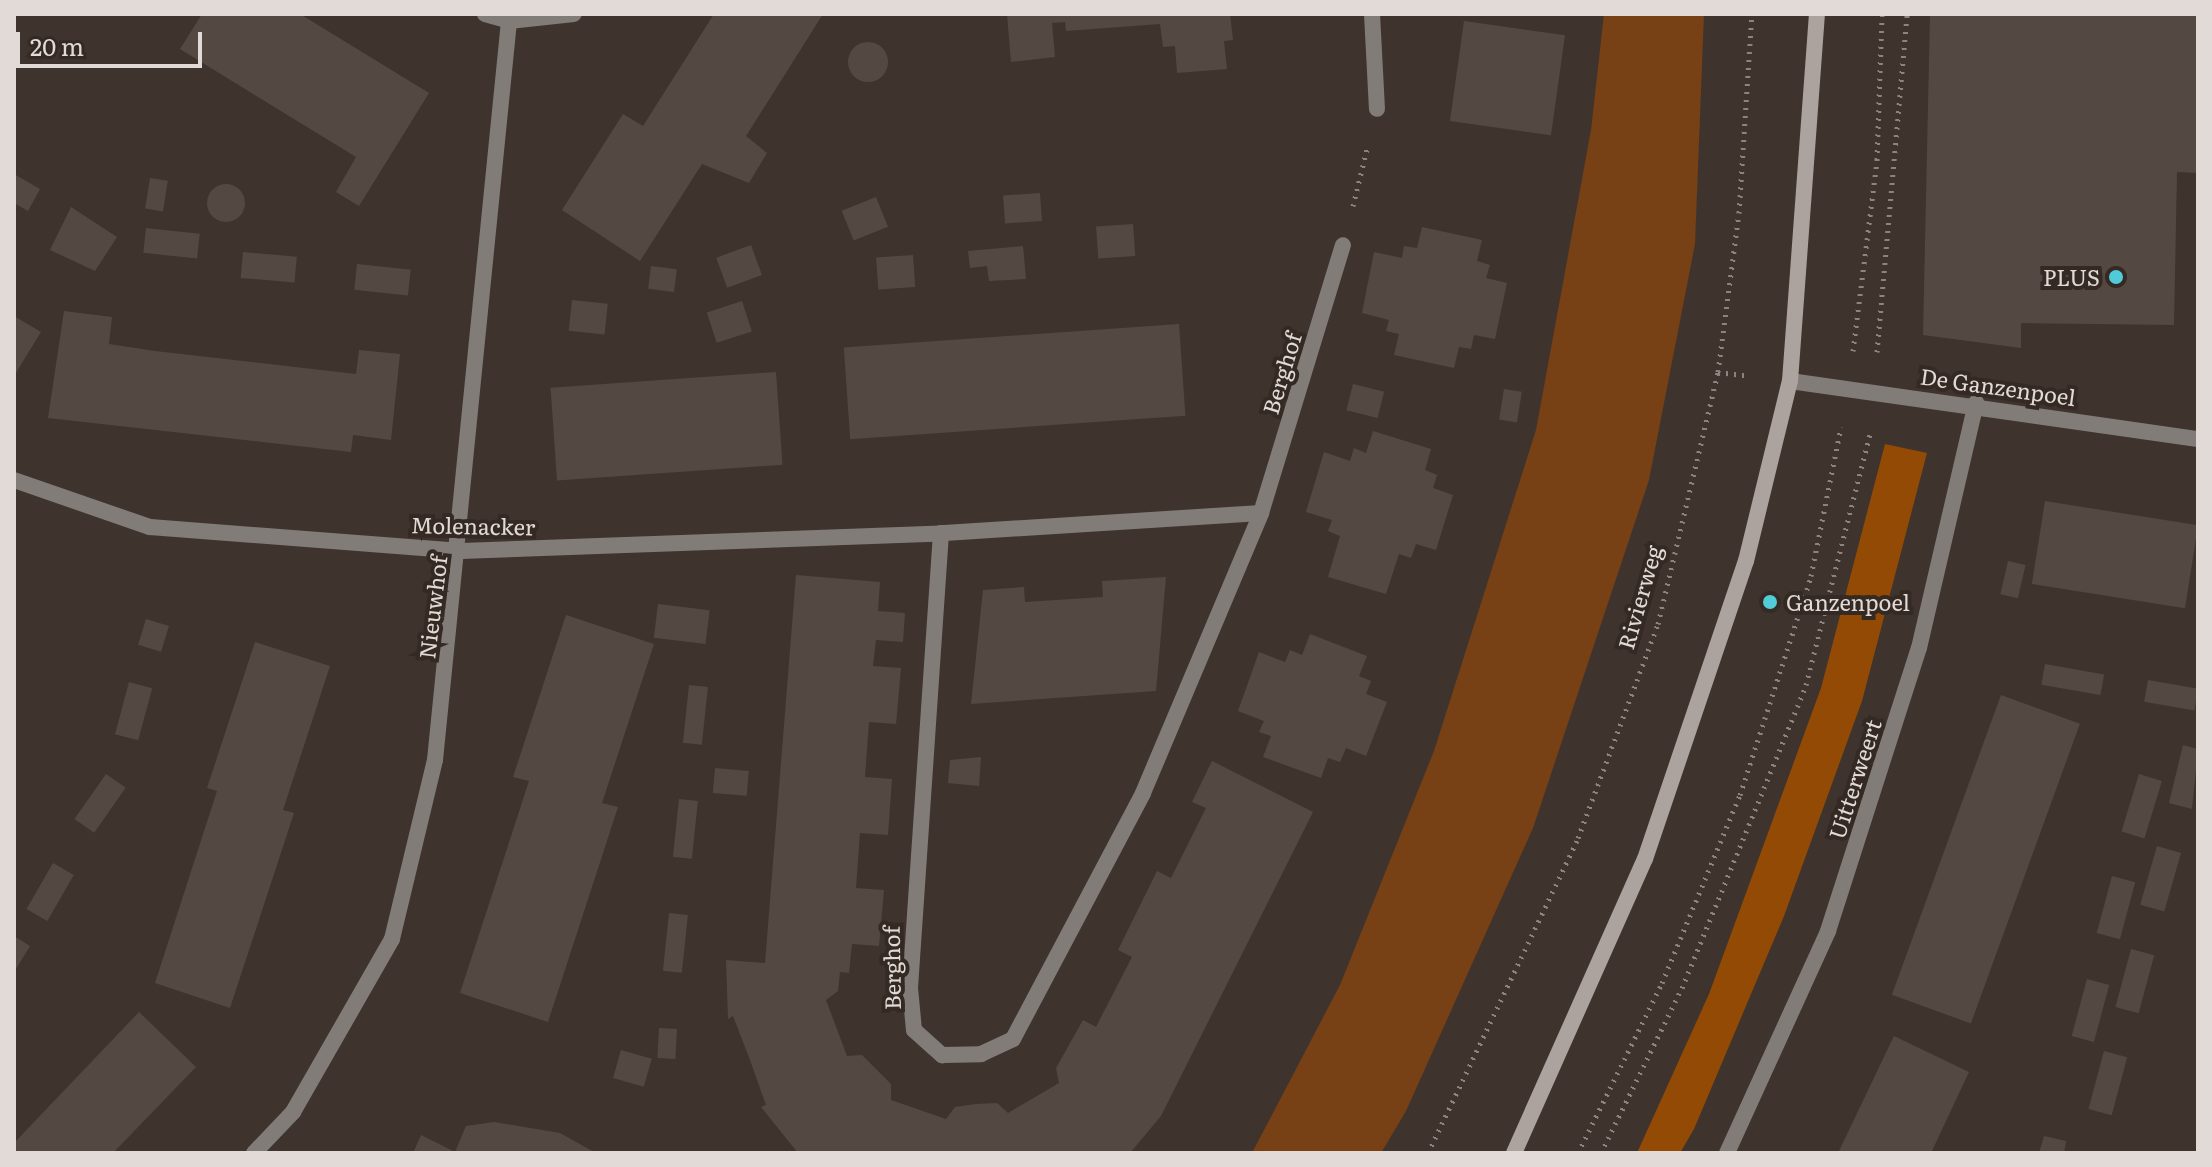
<!DOCTYPE html>
<html>
<head>
<meta charset="utf-8">
<style>
	body { margin:0 }
	#map { position:relative; width:2212px; height:1167px; overflow:hidden; background:#3f342d; font-family:Literata,serif }
	div>[style] { position:absolute }
	[style*='--x'] { left:calc(var(--x)*1px); top:calc(var(--y)*1px); width:calc(var(--w)*1px); rotate:calc(var(--a)*1deg) }
	.green>* { inset:0; background:#774015 }
	.forest>* { inset:0; background:#924a05 }
	.building>* { inset:0; background:#544942; transform-origin:0 0 }
	.round { border-radius:50% }
	.path>* { height:5px; margin-top:-2.5px; transform-origin:0; background:repeating-linear-gradient(90deg,#8d847f 0 2px,transparent 0 8px) }
	.street>* { height:16px; margin:-8px; padding:0 8px; transform-origin:8px; border-radius:8px; background:#827c79 }
	.secondary>* { height:16px; margin:-8px; padding:0 8px; transform-origin:8px; border-radius:8px; background:#aca39e }
	.dots>* { width:22px; height:22px; translate:-50% -50%; box-sizing:border-box; border:4px solid #342a23; border-radius:50% }
	span { translate:-50% -50%; white-space:nowrap; text-align:center; line-height:1.15; -webkit-text-stroke:8px #342a23; paint-order:stroke }
	.poi-label { font-size:22px; color:#e1dad6 }
	.right { translate:-100% -50%; text-align:right }
	.left { translate:0 -50%; text-align:left }
	.street-label { font-size:22px; color:#e1dad6 }
	.frame { position:absolute; inset:0; border:16px solid #e1dad6; pointer-events:none }
	.scale { position:absolute; left:16px; top:32px; width:186px; height:36px; box-sizing:border-box; border:4px solid #e1dad6; border-top:0; padding-left:10px; font-size:24px; line-height:28px; white-space:nowrap; color:#e1dad6; -webkit-text-stroke:6px #342a23; paint-order:stroke }
</style>
</head>
<body>
<div id="map">
	<div class="green">
		<div style="clip-path:polygon(1604px 14px,1704px 14px,1695px 244px,1649px 480px,1533px 828px,1406px 1111px,1381px 1153px,1252px 1153px,1340px 985px,1434px 751px,1536px 430px,1591px 130px)"></div>
	</div>
	<div class="forest">
		<div style="clip-path:polygon(1885px 444px,1927px 453px,1862px 701px,1784px 916px,1694px 1129px,1680px 1153px,1637px 1153px,1709px 994px,1821px 688px)"></div>
	</div>
	<div class="building">
		<div style="clip-path:polygon(202px 14px,300px 14px,429px 93px,359px 206px,336px 192px,356px 157px,180px 49px)"></div>
		<div style="clip-path:polygon(714px 14px,823px 14px,746px 136px,767px 153px,749px 183px,702px 164px,640px 261px,562px 210px,623px 114px,643px 126px)"></div>
		<div style="clip-path:polygon(1007px 14px,1230px 14px,1233px 40px,1224px 41px,1227px 69px,1177px 73px,1175px 46px,1163px 47px,1160px 24px,1066px 31px,1065px 22px,1052px 23px,1055px 57px,1011px 62px)"></div>
		<div style="clip-path:polygon(1930px 14px,2198px 14px,2198px 173px,2177px 172px,2174px 325px,2021px 323px,2021px 348px,1923px 335px)"></div>
		<div style="left:1464px;top:21px;width:102px;height:101px;rotate:8deg"></div>
		<div class="round" style="left:848px;top:42px;width:40px;height:40px"></div>
		<div style="clip-path:polygon(14px 174px,40px 189px,28px 211px,14px 203px)"></div>
		<div style="left:150px;top:178px;width:18px;height:31px;rotate:9deg"></div>
		<div class="round" style="left:207px;top:184px;width:38px;height:38px"></div>
		<div style="left:1040px;top:193px;width:28px;height:37px;rotate:86deg"></div>
		<div style="left:876px;top:197px;width:32px;height:37px;rotate:68deg"></div>
		<div style="clip-path:polygon(71px 207px,117px 237px,95px 271px,50px 250px)"></div>
		<div style="left:1133px;top:224px;width:32px;height:37px;rotate:86deg"></div>
		<div style="clip-path:polygon(1422px 227px,1482px 240px,1477px 261px,1490px 265px,1486px 278px,1507px 283px,1495px 339px,1474px 335px,1471px 349px,1459px 347px,1454px 368px,1394px 355px,1399px 334px,1386px 331px,1389px 320px,1362px 313px,1374px 252px,1402px 258px,1404px 246px,1417px 248px)"></div>
		<div style="left:146px;top:228px;width:54px;height:25px;rotate:6deg"></div>
		<div style="left:751px;top:245px;width:32px;height:37px;rotate:70deg"></div>
		<div style="clip-path:polygon(1023px 246px,1026px 279px,989px 281px,987px 266px,970px 268px,968px 251px)"></div>
		<div style="left:243px;top:252px;width:54px;height:26px;rotate:5deg"></div>
		<div style="left:913px;top:255px;width:32px;height:37px;rotate:86deg"></div>
		<div style="left:357px;top:264px;width:54px;height:26px;rotate:6deg"></div>
		<div style="left:651px;top:266px;width:26px;height:23px;rotate:7deg"></div>
		<div style="left:572px;top:300px;width:36px;height:31px;rotate:6deg"></div>
		<div style="left:742px;top:301px;width:32px;height:37px;rotate:72deg"></div>
		<div style="clip-path:polygon(64px 311px,112px 317px,109px 344px,155px 351px,356px 374px,359px 350px,400px 354px,391px 440px,353px 435px,351px 452px,48px 418px)"></div>
		<div style="clip-path:polygon(14px 316px,41px 332px,14px 376px)"></div>
		<div style="left:1179px;top:324px;width:92px;height:336px;rotate:86deg"></div>
		<div style="left:776px;top:372px;width:93px;height:226px;rotate:86deg"></div>
		<div style="left:1353px;top:384px;width:32px;height:27px;rotate:14deg"></div>
		<div style="left:1504px;top:389px;width:18px;height:31px;rotate:9deg"></div>
		<div style="clip-path:polygon(1373px 431px,1431px 449px,1425px 470px,1437px 475px,1433px 488px,1453px 495px,1436px 550px,1416px 544px,1411px 558px,1399px 554px,1386px 594px,1328px 577px,1340px 536px,1328px 531px,1332px 520px,1306px 512px,1324px 452px,1350px 461px,1354px 448px,1366px 453px)"></div>
		<div style="left:2045px;top:501px;width:155px;height:84px;rotate:9deg"></div>
		<div style="left:2008px;top:561px;width:18px;height:34px;rotate:13deg"></div>
		<div style="clip-path:polygon(796px 575px,880px 582px,878px 611px,905px 613px,903px 642px,876px 640px,873px 666px,901px 668px,896px 724px,869px 722px,867px 749px,865px 777px,892px 779px,888px 835px,860px 833px,858px 860px,856px 888px,884px 890px,879px 946px,852px 944px,849px 973px,840px 972px,838px 991px,826px 1000px,847px 1056px,862px 1055px,891px 1084px,891px 1100px,946px 1119px,955px 1107px,976px 1104px,997px 1103px,1008px 1113px,1059px 1083px,1056px 1068px,1083px 1020px,1096px 1027px,1132px 957px,1118px 950px,1157px 871px,1171px 878px,1206px 808px,1192px 802px,1212px 761px,1313px 812px,1161px 1116px,1130px 1153px,798px 1153px,761px 1107px,766px 1105px,750px 1060px,733px 1016px,728px 1019px,726px 960px,765px 963px)"></div>
		<div style="clip-path:polygon(1166px 577px,1156px 691px,971px 704px,983px 590px,1024px 587px,1025px 602px,1103px 597px,1102px 581px)"></div>
		<div style="left:658px;top:604px;width:52px;height:34px;rotate:7deg"></div>
		<div style="clip-path:polygon(566px 615px,654px 644px,602px 803px,618px 807px,548px 1022px,460px 993px,529px 781px,513px 777px)"></div>
		<div style="left:146px;top:619px;width:24px;height:27px;rotate:17deg"></div>
		<div style="clip-path:polygon(1310px 634px,1367px 656px,1359px 676px,1371px 681px,1366px 694px,1387px 702px,1366px 756px,1346px 748px,1340px 762px,1328px 758px,1321px 778px,1263px 757px,1271px 736px,1259px 732px,1264px 721px,1238px 711px,1259px 652px,1285px 662px,1290px 650px,1302px 655px)"></div>
		<div style="clip-path:polygon(255px 642px,330px 666px,283px 810px,294px 813px,230px 1008px,155px 983px,217px 791px,207px 788px)"></div>
		<div style="left:2045px;top:664px;width:60px;height:21px;rotate:10deg"></div>
		<div style="left:2148px;top:680px;width:51px;height:22px;rotate:10deg"></div>
		<div style="left:129px;top:682px;width:24px;height:54px;rotate:15deg"></div>
		<div style="left:689px;top:685px;width:19px;height:58px;rotate:6deg"></div>
		<div style="left:2001px;top:695px;width:84px;height:319px;rotate:20deg"></div>
		<div style="clip-path:polygon(2183px 745px,2198px 749px,2192px 809px,2169px 803px)"></div>
		<div style="clip-path:polygon(981px 757px,979px 786px,948px 783px,950px 760px)"></div>
		<div style="left:715px;top:768px;width:34px;height:25px;rotate:5deg"></div>
		<div style="left:106px;top:774px;width:24px;height:55px;rotate:35deg"></div>
		<div style="left:2139px;top:774px;width:24px;height:60px;rotate:17deg"></div>
		<div style="left:679px;top:799px;width:19px;height:58px;rotate:6deg"></div>
		<div style="left:2157px;top:846px;width:25px;height:61px;rotate:16deg"></div>
		<div style="left:53px;top:863px;width:24px;height:53px;rotate:30deg"></div>
		<div style="left:2112px;top:876px;width:24px;height:59px;rotate:15deg"></div>
		<div style="left:669px;top:913px;width:19px;height:58px;rotate:6deg"></div>
		<div style="clip-path:polygon(14px 936px,30px 946px,14px 972px)"></div>
		<div style="left:2131px;top:949px;width:24px;height:60px;rotate:15deg"></div>
		<div style="left:2087px;top:979px;width:23px;height:59px;rotate:15deg"></div>
		<div style="clip-path:polygon(139px 1012px,196px 1067px,113px 1153px,14px 1153px,14px 1143px)"></div>
		<div style="left:659px;top:1028px;width:18px;height:30px;rotate:3deg"></div>
		<div style="clip-path:polygon(1894px 1036px,1969px 1072px,1931px 1153px,1838px 1153px)"></div>
		<div style="left:621px;top:1050px;width:32px;height:29px;rotate:16deg"></div>
		<div style="left:2104px;top:1051px;width:24px;height:60px;rotate:15deg"></div>
		<div style="clip-path:polygon(494px 1122px,560px 1133px,596px 1153px,413px 1153px,421px 1135px,455px 1152px,466px 1126px)"></div>
		<div style="clip-path:polygon(2044px 1136px,2066px 1141px,2064px 1153px,2039px 1153px)"></div>
	</div>
	<div class="path">
		<div style="--x:1353;--y:206;--w:59;--a:-76.2"></div>
		<div style="--x:1853;--y:351;--w:193;--a:-82.8"></div>
		<div style="--x:1877;--y:160;--w:146;--a:-88"></div>
		<div style="--x:1877;--y:352;--w:339;--a:-84.9"></div>
		<div style="--x:1718;--y:372;--w:31;--a:7"></div>
		<div style="--x:1428;--y:1153;--w:349;--a:-64.5"></div>
		<div style="--x:1578;--y:838;--w:228;--a:-69.5"></div>
		<div style="--x:1658;--y:624;--w:259;--a:-76.6"></div>
		<div style="--x:1718;--y:372;--w:160;--a:-82.5"></div>
		<div style="--x:1739;--y:213;--w:199;--a:-86.3"></div>
		<div style="--x:1578;--y:1153;--w:190;--a:-63.7"></div>
		<div style="--x:1662;--y:983;--w:204;--a:-67.5"></div>
		<div style="--x:1740;--y:795;--w:230;--a:-72"></div>
		<div style="--x:1811;--y:576;--w:152;--a:-78.6"></div>
		<div style="--x:1601;--y:1153;--w:184;--a:-63.9"></div>
		<div style="--x:1682;--y:988;--w:327;--a:-67.7"></div>
		<div style="--x:1806;--y:685;--w:260;--a:-75.7"></div>
	</div>
	<div class="street">
		<div style="--x:485;--y:14;--w:25;--a:16"></div>
		<div style="--x:509;--y:21;--w:65;--a:-6.1"></div>
		<div style="--x:1372;--y:14;--w:95;--a:87"></div>
		<div style="--x:1790;--y:381;--w:412;--a:8.1"></div>
		<div style="--x:14;--y:480;--w:144;--a:19.1"></div>
		<div style="--x:150;--y:527;--w:312;--a:4.4"></div>
		<div style="--x:461;--y:551;--w:480;--a:-2.1"></div>
		<div style="--x:1261;--y:513;--w:321;--a:176.4"></div>
		<div style="--x:941;--y:533;--w:456;--a:93.9"></div>
		<div style="--x:910;--y:988;--w:42;--a:84.6"></div>
		<div style="--x:914;--y:1030;--w:38;--a:42"></div>
		<div style="--x:942;--y:1055;--w:39;--a:-1"></div>
		<div style="--x:981;--y:1054;--w:35;--a:-25"></div>
		<div style="--x:1013;--y:1039;--w:278;--a:-62.1"></div>
		<div style="--x:1143;--y:793;--w:304;--a:-67.1"></div>
		<div style="--x:1261;--y:513;--w:280;--a:-73"></div>
		<div style="--x:254;--y:1153;--w:57;--a:-46.4"></div>
		<div style="--x:293;--y:1112;--w:199;--a:-60.2"></div>
		<div style="--x:392;--y:939;--w:184;--a:-76.5"></div>
		<div style="--x:435;--y:760;--w:743;--a:-84.28"></div>
		<div style="--x:1727;--y:1153;--w:244;--a:-65.5"></div>
		<div style="--x:1828;--y:931;--w:297;--a:-72.2"></div>
		<div style="--x:1919;--y:648;--w:252;--a:-76.9"></div>
	</div>
	<div class="secondary">
		<div style="--x:1514;--y:1153;--w:322;--a:-66"></div>
		<div style="--x:1645;--y:859;--w:315;--a:-71.3"></div>
		<div style="--x:1746;--y:561;--w:185;--a:-76.3"></div>
		<div style="--x:1790;--y:381;--w:368;--a:-85.8"></div>
	</div>
	<div class="dots">
		<div style="left:2116px;top:277px;background:#52cbd8"></div>
		<div style="left:1770px;top:602px;background:#52cbd8"></div>
	</div>
	<div class="poi-label">
		<span class="right" style="left:2100px;top:277px">PLUS</span>
		<span class="left" style="left:1786px;top:602px">Ganzenpoel</span>
	</div>
	<div class="street-label">
		<span style="left:1281px;top:373px;rotate:-73deg">Berghof</span>
		<span style="left:1998px;top:386px;rotate:8deg">De Ganzenpoel</span>
		<span style="left:473px;top:525px;rotate:1deg">Molenacker</span>
		<span style="left:1639px;top:597px;rotate:-74deg">Rivierweg</span>
		<span style="left:432px;top:607px;rotate:-83deg">Nieuwhof</span>
		<span style="left:1854px;top:779px;rotate:-72deg">Uitterweert</span>
		<span style="left:891px;top:968px;rotate:-91deg">Berghof</span>
	</div>
	<div class="frame"></div>
	<div class="scale">20 m</div>
</div>
</body>
</html>
